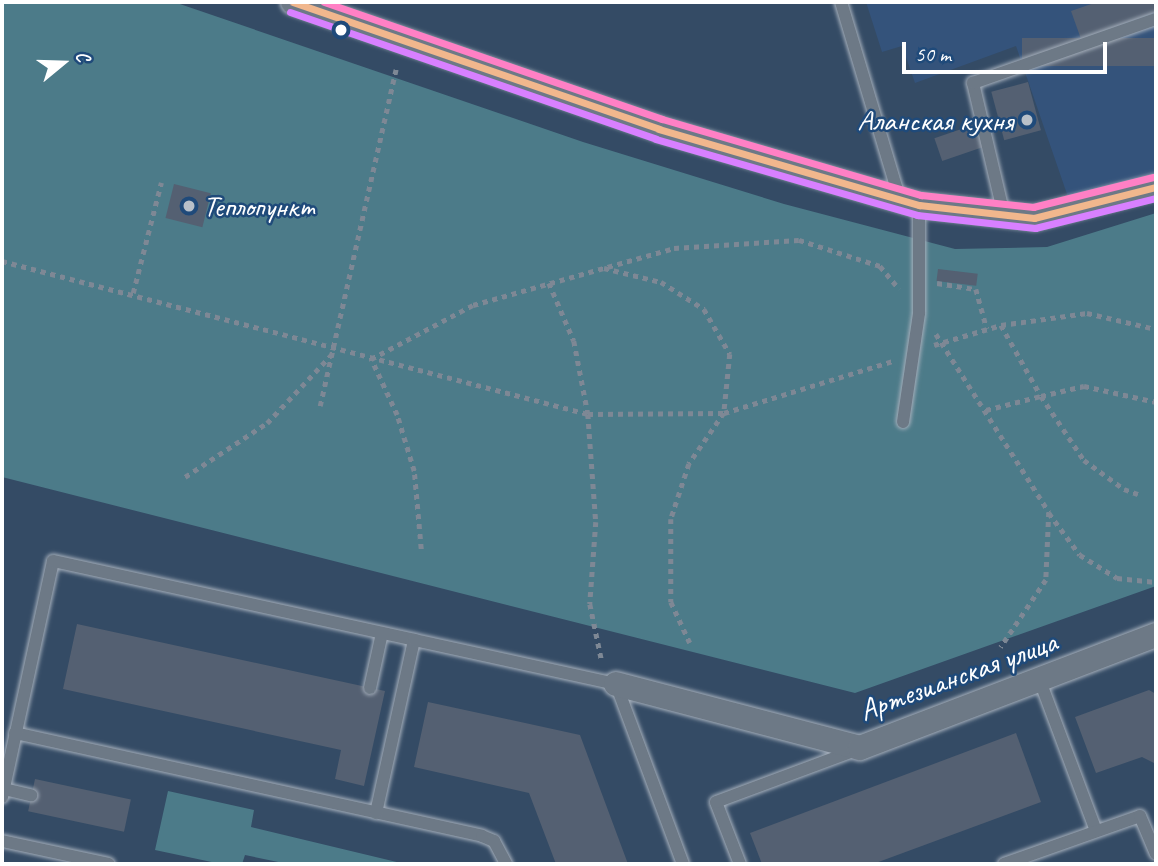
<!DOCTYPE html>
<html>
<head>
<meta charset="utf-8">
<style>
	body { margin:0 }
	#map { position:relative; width:1158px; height:866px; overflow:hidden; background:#344b65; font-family:Caveat,sans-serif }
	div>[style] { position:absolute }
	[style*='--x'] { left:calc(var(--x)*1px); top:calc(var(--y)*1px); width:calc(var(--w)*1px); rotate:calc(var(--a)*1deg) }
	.built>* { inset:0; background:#34537b }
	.green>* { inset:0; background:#4c7b89 }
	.building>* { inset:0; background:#546072; transform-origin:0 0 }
	.path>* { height:4.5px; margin-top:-2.25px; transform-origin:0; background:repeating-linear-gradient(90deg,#7e8895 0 5px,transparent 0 10px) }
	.roads { filter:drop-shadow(0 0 2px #a4aeba) drop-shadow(0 0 2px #a4aeba) }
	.lane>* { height:12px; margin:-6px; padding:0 6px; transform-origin:6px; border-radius:6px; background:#6d7986 }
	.street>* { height:24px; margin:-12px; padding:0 12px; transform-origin:12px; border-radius:12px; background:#6d7986 }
	.bus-1>* { height:7px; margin:-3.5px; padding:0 3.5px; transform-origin:3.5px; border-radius:3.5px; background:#f1b78d }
	.bus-2>* { height:7px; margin:-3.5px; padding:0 3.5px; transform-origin:3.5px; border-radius:3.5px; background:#d880ff }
	.bus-3>* { height:7px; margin:-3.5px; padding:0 3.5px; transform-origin:3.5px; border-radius:3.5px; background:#ff80c5 }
	.dots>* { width:19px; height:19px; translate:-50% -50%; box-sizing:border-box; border:4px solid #1f4a7a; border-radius:50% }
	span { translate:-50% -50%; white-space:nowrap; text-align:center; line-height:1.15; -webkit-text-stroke:5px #1f4a7a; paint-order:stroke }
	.poi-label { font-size:30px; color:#fff }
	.right { translate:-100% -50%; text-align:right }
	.left { translate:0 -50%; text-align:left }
	.street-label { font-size:30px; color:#fff }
	.frame { position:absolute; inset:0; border:4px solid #fff; pointer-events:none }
	.north { position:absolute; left:28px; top:28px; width:70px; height:70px; -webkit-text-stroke:5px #1f4a7a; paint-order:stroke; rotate:71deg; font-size:19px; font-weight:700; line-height:28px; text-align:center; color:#fff }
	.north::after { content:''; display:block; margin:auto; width:24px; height:32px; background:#fff; clip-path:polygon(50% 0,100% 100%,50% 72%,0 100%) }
	.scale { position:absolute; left:902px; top:42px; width:205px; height:32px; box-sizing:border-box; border:4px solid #fff; border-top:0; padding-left:9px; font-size:21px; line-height:24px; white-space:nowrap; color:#fff; -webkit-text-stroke:5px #1f4a7a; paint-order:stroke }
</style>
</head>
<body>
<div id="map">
	<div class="built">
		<div style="clip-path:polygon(866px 2px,1156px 2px,1156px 173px,1106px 191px,1068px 197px,1016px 46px,915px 83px,902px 46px,882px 52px)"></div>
	</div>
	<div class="green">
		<div style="clip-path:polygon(2px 2px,174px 2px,583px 142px,784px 204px,955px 249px,1047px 247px,1156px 213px,1156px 586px,855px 693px,2px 477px)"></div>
		<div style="clip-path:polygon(168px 791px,254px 810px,251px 827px,405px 864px,288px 864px,245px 855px,242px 864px,221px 864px,155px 850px)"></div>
	</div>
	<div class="building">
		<div style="clip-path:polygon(1097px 2px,1156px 2px,1156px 12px,1081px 39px,1071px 11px)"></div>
		<div style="left:1156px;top:38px;width:28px;height:134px;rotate:90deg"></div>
		<div style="left:1028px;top:82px;width:50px;height:38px;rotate:75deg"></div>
		<div style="left:976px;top:124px;width:24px;height:44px;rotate:71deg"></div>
		<div style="left:174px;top:184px;width:38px;height:35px;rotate:14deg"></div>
		<div style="left:938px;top:269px;width:40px;height:12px;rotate:7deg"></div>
		<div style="clip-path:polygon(77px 624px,385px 691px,364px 786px,335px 779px,341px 750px,63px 689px)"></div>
		<div style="clip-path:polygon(1149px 690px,1156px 694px,1156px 764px,1142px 757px,1096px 773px,1075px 717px)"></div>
		<div style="clip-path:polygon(428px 702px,580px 735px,628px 864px,556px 864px,529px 793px,414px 767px)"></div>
		<div style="clip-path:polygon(1016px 733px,1041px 802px,873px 864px,762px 864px,750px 833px)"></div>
		<div style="left:35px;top:779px;width:98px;height:33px;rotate:12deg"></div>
	</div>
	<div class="path">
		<div style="--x:2;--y:261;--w:606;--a:14.63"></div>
		<div style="--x:588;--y:414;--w:136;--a:-0.4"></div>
		<div style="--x:724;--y:413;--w:177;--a:-17.1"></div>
		<div style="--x:604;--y:268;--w:59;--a:13.8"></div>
		<div style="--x:661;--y:282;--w:51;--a:32.1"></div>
		<div style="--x:704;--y:309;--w:52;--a:60"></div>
		<div style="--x:730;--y:354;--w:59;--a:95.8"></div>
		<div style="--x:724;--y:413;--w:62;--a:124.5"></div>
		<div style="--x:689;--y:464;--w:58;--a:108.1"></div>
		<div style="--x:671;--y:519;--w:83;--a:90"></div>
		<div style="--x:671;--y:602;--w:45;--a:65.1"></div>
		<div style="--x:549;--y:283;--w:63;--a:66.7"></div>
		<div style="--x:574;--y:341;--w:74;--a:79.1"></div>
		<div style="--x:588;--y:414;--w:108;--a:85.8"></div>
		<div style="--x:596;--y:522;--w:82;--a:94.2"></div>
		<div style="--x:590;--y:604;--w:59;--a:78.3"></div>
		<div style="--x:937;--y:283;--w:39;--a:9"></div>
		<div style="--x:976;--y:289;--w:41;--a:74.6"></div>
		<div style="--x:133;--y:293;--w:114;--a:-75.7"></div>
		<div style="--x:1001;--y:325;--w:81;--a:60.6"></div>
		<div style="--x:1041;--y:396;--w:44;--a:-13.1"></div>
		<div style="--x:1084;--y:386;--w:74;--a:12.5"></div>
		<div style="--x:936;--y:334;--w:211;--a:57.6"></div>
		<div style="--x:1049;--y:512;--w:68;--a:92.5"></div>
		<div style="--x:1046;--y:580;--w:81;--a:123.9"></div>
		<div style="--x:934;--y:345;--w:70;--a:-16.6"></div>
		<div style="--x:1001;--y:325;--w:87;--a:-7.9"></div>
		<div style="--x:1087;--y:313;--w:71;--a:13.1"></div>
		<div style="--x:320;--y:406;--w:345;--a:-77.3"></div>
		<div style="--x:986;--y:410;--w:57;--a:-14.3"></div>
		<div style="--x:1041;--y:396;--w:77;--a:56.1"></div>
		<div style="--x:1084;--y:460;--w:49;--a:35.9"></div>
		<div style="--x:1124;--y:489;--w:15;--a:20"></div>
		<div style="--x:185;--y:477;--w:98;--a:-33.4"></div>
		<div style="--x:267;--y:423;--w:98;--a:-46.7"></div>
		<div style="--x:1049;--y:513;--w:52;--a:53.6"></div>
		<div style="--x:1080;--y:555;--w:44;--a:31.9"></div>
		<div style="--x:1117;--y:578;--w:39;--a:6"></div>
		<div style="--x:421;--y:549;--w:78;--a:-95.1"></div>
		<div style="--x:414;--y:471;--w:59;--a:-106.9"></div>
		<div style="--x:397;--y:415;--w:62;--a:-114.9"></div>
		<div style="--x:371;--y:359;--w:115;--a:-27.9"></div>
		<div style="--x:473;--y:305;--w:209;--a:-15.8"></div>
		<div style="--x:674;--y:248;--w:125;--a:-3.7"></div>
		<div style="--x:799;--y:240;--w:85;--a:17.8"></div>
		<div style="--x:880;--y:266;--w:30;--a:50"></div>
	</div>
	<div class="roads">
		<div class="lane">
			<div style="--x:841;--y:2;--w:207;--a:73.4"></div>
			<div style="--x:1004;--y:215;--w:136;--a:-103.2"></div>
			<div style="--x:973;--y:83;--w:194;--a:-19.3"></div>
			<div style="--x:903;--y:422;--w:110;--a:-81.6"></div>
			<div style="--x:919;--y:313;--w:108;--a:-90"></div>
			<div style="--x:1040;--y:681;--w:160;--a:69.5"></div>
			<div style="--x:370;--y:688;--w:56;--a:-77.7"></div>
			<div style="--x:15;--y:733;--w:478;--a:12.4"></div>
			<div style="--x:482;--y:836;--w:13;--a:23"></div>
			<div style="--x:494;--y:841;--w:26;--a:62"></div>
			<div style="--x:4;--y:789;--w:28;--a:13"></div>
			<div style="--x:2;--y:797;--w:241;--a:-77.8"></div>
			<div style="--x:53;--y:561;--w:370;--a:12.3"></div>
			<div style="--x:376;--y:813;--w:177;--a:-77.6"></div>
			<div style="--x:414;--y:640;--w:207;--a:12.3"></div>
			<div style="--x:616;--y:684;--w:192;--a:69.6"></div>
			<div style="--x:2;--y:841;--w:109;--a:12.1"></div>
			<div style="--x:740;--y:864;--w:66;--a:-111.2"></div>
			<div style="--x:716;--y:802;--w:146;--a:-20.4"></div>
			<div style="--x:1004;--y:864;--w:144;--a:-19.4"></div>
			<div style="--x:1140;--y:816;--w:41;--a:67.2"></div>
		</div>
		<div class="street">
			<div style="--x:293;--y:2;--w:387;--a:19.1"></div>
			<div style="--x:659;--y:129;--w:271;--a:16.3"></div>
			<div style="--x:919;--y:205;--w:116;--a:6.4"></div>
			<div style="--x:1034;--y:218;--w:126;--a:-14.3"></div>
			<div style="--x:616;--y:684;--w:252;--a:14.7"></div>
			<div style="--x:860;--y:748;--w:317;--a:-20.9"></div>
		</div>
	</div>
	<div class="bus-1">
		<div style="--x:293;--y:2;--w:387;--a:19.1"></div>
		<div style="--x:659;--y:129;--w:271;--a:16.3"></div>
		<div style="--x:919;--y:205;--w:116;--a:6.4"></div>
		<div style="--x:1034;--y:218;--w:126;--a:-14.3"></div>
	</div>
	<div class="bus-2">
		<div style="--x:290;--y:12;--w:387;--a:19.1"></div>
		<div style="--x:656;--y:139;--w:272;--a:16.2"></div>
		<div style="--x:917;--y:215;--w:119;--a:6.3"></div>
		<div style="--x:1035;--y:228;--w:125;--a:-13.9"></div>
	</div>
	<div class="bus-3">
		<div style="--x:324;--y:2;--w:358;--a:19.1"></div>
		<div style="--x:662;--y:119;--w:270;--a:16.4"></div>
		<div style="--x:921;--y:195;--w:113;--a:6.1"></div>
		<div style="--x:1033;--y:207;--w:124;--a:-14"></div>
	</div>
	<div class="dots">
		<div style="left:341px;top:30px;background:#fff"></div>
		<div style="left:1027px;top:120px;background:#b8c0c9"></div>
		<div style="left:189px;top:206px;background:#b8c0c9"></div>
	</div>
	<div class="poi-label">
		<span class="right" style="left:1013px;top:120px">Аланская кухня</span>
		<span class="left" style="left:203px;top:206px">Теплопункт</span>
	</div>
	<div class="street-label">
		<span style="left:958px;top:676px;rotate:-20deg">Артезианская улица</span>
	</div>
	<div class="frame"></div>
	<div class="north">С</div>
	<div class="scale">50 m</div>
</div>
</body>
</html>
